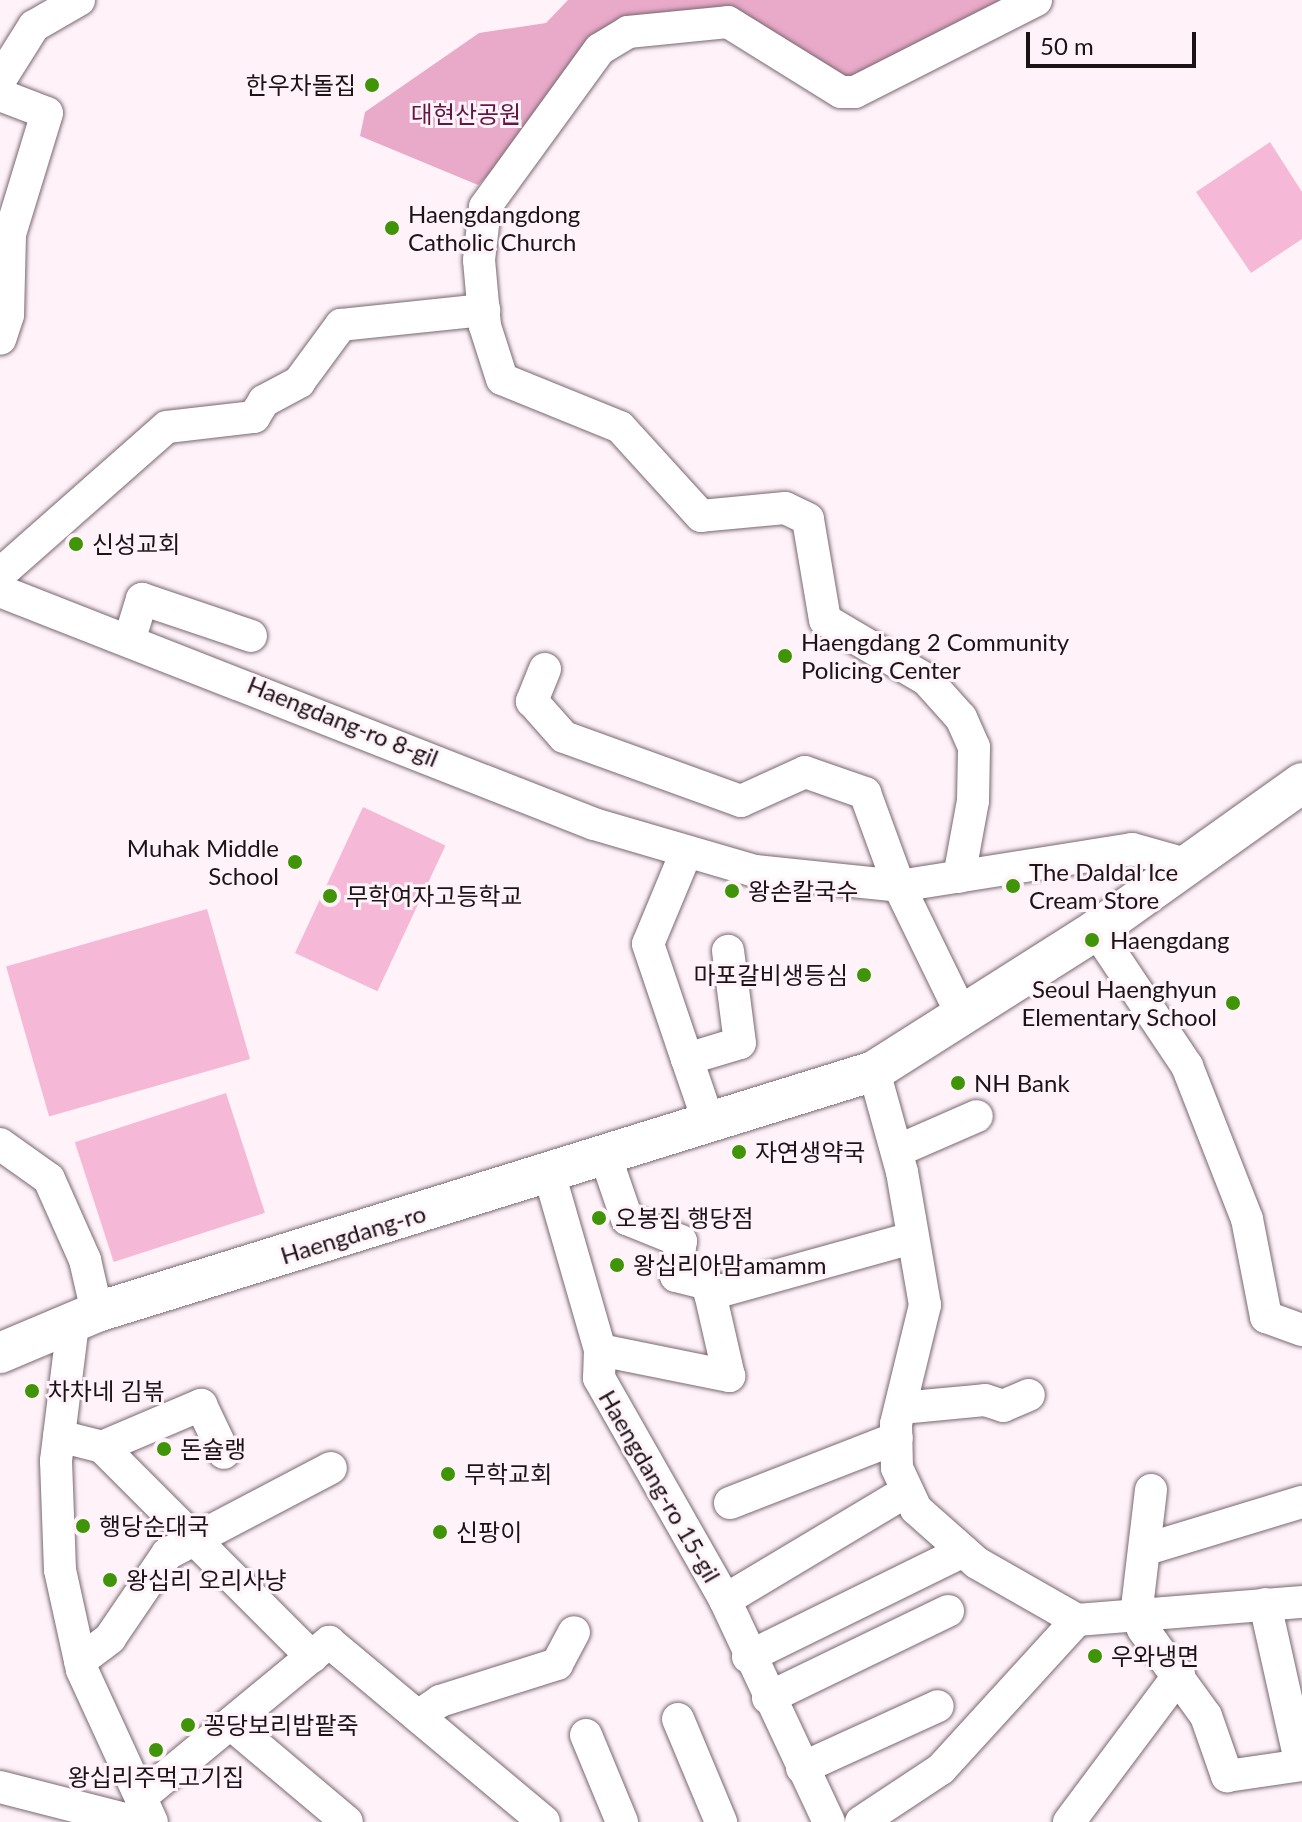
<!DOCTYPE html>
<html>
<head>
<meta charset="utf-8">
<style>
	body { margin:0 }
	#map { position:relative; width:1302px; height:1822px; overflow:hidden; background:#fff3f9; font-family:Lato,"Noto Sans KR",sans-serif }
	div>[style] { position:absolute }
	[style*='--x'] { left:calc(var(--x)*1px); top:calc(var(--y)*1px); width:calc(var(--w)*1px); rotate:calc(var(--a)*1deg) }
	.green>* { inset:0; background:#f5b8d6; transform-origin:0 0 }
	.forest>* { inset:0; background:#e9a9c9 }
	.roads { filter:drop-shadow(0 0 2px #796870) drop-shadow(0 0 2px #796870) }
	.minor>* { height:32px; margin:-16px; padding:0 16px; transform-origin:16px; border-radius:16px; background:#fff }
	.major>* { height:40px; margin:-20px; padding:0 20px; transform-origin:20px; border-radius:20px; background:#fff }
	.dots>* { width:22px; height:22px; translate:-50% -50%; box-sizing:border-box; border:4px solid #fff3f9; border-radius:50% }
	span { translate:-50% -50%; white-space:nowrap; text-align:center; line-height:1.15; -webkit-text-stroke:6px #fff3f9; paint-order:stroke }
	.poi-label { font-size:24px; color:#1b1417 }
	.right { translate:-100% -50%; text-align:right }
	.left { translate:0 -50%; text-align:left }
	.park-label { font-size:24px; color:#601743 }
	.street-label { font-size:24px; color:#1b1417 }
	.scale { position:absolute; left:1026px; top:32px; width:170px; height:36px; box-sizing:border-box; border:4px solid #1b1417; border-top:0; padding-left:10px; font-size:24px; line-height:28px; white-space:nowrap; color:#1b1417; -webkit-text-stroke:6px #fff3f9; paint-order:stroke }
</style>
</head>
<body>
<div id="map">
	<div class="green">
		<div style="clip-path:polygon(1270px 142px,1302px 192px,1302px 239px,1251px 273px,1196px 192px)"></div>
		<div style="left:363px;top:807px;width:91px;height:161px;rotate:25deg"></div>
		<div style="left:207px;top:909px;width:156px;height:209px;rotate:74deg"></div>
		<div style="left:226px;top:1093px;width:126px;height:159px;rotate:72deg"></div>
	</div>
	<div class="forest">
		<div style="clip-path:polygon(568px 0,1014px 0,854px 82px,735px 15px,591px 41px,513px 151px,478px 185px,360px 136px,365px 112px,479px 33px,546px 23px)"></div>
	</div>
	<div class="roads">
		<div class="minor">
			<div style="--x:0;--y:80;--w:64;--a:-57.8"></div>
			<div style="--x:34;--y:26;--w:52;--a:-30"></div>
			<div style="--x:0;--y:95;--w:50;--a:21"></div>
			<div style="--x:47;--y:113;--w:127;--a:107"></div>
			<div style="--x:10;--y:234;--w:81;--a:91.4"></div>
			<div style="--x:8;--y:315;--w:25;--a:108"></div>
			<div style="--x:0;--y:574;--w:222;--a:-41.4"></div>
			<div style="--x:167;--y:427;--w:88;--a:-6.6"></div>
			<div style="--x:254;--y:417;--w:19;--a:-58"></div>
			<div style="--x:264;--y:401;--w:40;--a:-28"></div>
			<div style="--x:299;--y:382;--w:71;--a:-53.6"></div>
			<div style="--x:341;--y:325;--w:144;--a:-6"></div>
			<div style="--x:0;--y:591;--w:638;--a:21.42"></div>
			<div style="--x:594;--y:824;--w:168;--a:16.3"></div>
			<div style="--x:755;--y:871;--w:145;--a:5.9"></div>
			<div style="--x:899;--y:886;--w:236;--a:-9"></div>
			<div style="--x:1132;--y:849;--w:59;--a:15.7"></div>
			<div style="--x:130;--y:638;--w:41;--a:-72.9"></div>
			<div style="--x:142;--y:599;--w:115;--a:18.7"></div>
			<div style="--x:545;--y:669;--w:35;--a:112"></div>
			<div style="--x:532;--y:701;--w:48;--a:48.4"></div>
			<div style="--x:564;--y:737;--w:188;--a:19.9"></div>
			<div style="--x:741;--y:801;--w:70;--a:-24.4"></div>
			<div style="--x:805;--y:772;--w:64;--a:19.3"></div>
			<div style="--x:865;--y:793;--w:99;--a:69.9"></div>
			<div style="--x:899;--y:886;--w:141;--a:64"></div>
			<div style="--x:685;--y:855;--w:96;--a:112.6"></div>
			<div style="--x:648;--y:944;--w:121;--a:71.3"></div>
			<div style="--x:959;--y:877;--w:77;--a:-79.6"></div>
			<div style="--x:973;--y:801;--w:54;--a:-88.9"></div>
			<div style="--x:974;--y:747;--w:32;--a:-114"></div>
			<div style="--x:961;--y:718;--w:51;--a:-131.8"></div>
			<div style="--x:927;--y:680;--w:118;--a:-149.5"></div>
			<div style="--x:825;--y:620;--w:102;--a:-99.6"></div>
			<div style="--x:808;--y:519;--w:25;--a:-154"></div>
			<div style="--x:785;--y:508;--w:84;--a:174.6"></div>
			<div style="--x:701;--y:516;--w:120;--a:-132.3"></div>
			<div style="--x:620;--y:427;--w:127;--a:-157.9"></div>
			<div style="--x:502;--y:379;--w:56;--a:-107.8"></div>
			<div style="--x:485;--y:326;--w:66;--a:-95.2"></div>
			<div style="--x:479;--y:260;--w:53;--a:-83.5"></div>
			<div style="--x:485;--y:207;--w:195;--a:-54"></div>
			<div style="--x:600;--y:49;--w:33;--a:-31"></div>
			<div style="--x:628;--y:32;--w:100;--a:-5.7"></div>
			<div style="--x:728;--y:22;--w:133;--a:31.8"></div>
			<div style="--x:841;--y:92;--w:14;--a:0"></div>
			<div style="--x:855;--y:92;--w:203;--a:-26.9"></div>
			<div style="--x:1096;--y:930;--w:164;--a:56.2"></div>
			<div style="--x:1187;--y:1066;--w:164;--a:68.6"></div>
			<div style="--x:1247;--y:1219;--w:100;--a:79"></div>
			<div style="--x:1266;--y:1317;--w:38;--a:20"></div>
			<div style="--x:874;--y:1071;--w:105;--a:74.5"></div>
			<div style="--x:902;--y:1172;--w:135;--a:80.2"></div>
			<div style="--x:925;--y:1305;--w:122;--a:103.7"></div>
			<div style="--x:896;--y:1424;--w:44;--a:88.7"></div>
			<div style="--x:897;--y:1468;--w:45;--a:65.1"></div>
			<div style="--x:916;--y:1509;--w:81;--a:41.5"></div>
			<div style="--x:977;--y:1563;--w:115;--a:29.7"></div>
			<div style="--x:709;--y:1123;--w:68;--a:-109"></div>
			<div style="--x:687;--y:1059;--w:55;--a:-16.8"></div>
			<div style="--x:740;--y:1043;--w:93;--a:-97.4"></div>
			<div style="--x:0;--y:1144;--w:60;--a:35.5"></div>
			<div style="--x:49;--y:1179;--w:89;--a:66"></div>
			<div style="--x:85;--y:1260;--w:53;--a:77"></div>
			<div style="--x:897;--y:1151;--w:87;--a:-23.6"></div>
			<div style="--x:549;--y:1173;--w:184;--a:73.9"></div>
			<div style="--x:600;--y:1350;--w:28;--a:92"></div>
			<div style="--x:599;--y:1378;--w:255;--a:60.4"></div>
			<div style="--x:725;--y:1600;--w:245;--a:64.9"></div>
			<div style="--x:710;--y:1294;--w:210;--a:-15.5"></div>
			<div style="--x:73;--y:1324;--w:138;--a:97.1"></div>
			<div style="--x:56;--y:1461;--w:109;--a:87.9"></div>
			<div style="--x:60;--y:1570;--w:102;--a:77.6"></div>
			<div style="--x:82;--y:1670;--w:167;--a:65.3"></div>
			<div style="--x:600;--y:1350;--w:132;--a:11.4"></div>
			<div style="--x:729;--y:1376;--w:94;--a:-102.9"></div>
			<div style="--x:708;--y:1284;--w:33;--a:-166"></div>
			<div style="--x:676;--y:1276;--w:35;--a:-82"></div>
			<div style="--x:681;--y:1241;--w:58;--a:-157.8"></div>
			<div style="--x:627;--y:1219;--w:68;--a:-109"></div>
			<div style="--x:901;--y:1408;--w:84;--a:-5.4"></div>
			<div style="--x:985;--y:1400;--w:19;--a:18"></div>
			<div style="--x:1003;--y:1406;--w:28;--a:-23"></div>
			<div style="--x:59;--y:1436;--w:44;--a:14.3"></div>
			<div style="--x:102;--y:1447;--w:297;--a:45"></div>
			<div style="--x:102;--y:1447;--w:108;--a:-23"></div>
			<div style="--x:201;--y:1405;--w:53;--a:64.4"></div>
			<div style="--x:1151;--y:1490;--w:126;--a:96.8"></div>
			<div style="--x:1136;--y:1615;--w:16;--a:63"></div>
			<div style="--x:1143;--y:1629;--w:107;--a:54.1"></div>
			<div style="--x:1206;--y:1716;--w:64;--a:70.7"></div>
			<div style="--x:1227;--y:1776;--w:76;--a:-8.3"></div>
			<div style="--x:730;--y:1503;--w:179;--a:-21.3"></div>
			<div style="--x:1147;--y:1549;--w:162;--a:-16.9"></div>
			<div style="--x:725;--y:1600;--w:212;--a:-30.9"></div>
			<div style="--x:1265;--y:1604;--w:165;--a:77.4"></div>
			<div style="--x:748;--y:1657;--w:240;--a:-26.2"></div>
			<div style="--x:80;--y:1661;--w:38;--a:-37"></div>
			<div style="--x:110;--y:1638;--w:102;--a:-55.8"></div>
			<div style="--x:167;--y:1554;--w:185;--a:-27.7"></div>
			<div style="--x:768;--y:1698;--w:200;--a:-25.8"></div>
			<div style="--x:418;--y:1716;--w:27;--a:-34"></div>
			<div style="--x:440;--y:1701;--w:123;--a:-17.5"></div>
			<div style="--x:557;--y:1664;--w:36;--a:-62"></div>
			<div style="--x:678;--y:1719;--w:112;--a:67.3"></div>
			<div style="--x:232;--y:1725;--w:150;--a:40.1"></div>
			<div style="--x:586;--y:1735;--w:94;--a:67.5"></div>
			<div style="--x:802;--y:1768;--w:149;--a:-24.5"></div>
			<div style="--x:0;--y:1787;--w:140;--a:14.4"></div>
			<div style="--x:141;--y:1797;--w:244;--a:-39.5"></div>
			<div style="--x:329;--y:1642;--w:280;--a:39.9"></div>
			<div style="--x:861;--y:1822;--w:96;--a:-33.5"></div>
			<div style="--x:941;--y:1769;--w:202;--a:-47.6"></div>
			<div style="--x:1077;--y:1620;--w:226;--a:-4.6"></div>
			<div style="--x:1069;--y:1822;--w:184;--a:-53.2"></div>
		</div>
		<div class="major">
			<div style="--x:0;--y:1353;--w:105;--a:-22.9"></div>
			<div style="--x:97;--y:1312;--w:814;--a:-17.23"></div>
			<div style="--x:874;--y:1071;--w:263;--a:-32.4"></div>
			<div style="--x:1096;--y:930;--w:253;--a:-35.5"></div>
		</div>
	</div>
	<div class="dots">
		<div style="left:372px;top:85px;background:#3f9507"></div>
		<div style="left:392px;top:228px;background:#3f9507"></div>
		<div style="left:76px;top:544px;background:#3f9507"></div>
		<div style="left:785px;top:656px;background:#3f9507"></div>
		<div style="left:295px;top:862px;background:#3f9507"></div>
		<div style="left:1013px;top:886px;background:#3f9507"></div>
		<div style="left:732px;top:891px;background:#3f9507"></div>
		<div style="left:330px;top:896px;background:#3f9507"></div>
		<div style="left:1092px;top:940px;background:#3f9507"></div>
		<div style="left:864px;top:975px;background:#3f9507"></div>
		<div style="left:1233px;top:1003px;background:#3f9507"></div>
		<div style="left:958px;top:1083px;background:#3f9507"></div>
		<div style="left:739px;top:1152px;background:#3f9507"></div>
		<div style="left:599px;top:1218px;background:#3f9507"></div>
		<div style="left:617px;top:1265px;background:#3f9507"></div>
		<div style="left:32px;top:1391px;background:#3f9507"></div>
		<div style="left:164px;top:1449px;background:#3f9507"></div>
		<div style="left:448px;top:1474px;background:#3f9507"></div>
		<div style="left:83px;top:1526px;background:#3f9507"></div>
		<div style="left:440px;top:1532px;background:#3f9507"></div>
		<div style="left:110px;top:1580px;background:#3f9507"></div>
		<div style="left:1095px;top:1656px;background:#3f9507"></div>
		<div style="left:188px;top:1725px;background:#3f9507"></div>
		<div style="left:156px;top:1750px;background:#3f9507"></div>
	</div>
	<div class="poi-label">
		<span class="right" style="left:356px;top:85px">한우차돌집</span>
		<span class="left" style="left:408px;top:228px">Haengdangdong<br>Catholic Church</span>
		<span class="left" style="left:92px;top:544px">신성교회</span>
		<span class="left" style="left:801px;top:656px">Haengdang 2 Community<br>Policing Center</span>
		<span class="right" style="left:279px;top:862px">Muhak Middle<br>School</span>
		<span class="left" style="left:1029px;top:886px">The Daldal Ice<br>Cream Store</span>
		<span class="left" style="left:748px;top:891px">왕손칼국수</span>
		<span class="left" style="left:346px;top:896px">무학여자고등학교</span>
		<span class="left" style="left:1110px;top:940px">Haengdang</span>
		<span class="right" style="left:848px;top:975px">마포갈비생등심</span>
		<span class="right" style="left:1217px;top:1003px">Seoul Haenghyun<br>Elementary School</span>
		<span class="left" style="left:974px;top:1083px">NH Bank</span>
		<span class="left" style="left:755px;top:1152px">자연생약국</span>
		<span class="left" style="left:615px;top:1218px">오봉집 행당점</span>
		<span class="left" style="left:633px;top:1265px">왕십리아맘amamm</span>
		<span class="left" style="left:48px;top:1391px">차차네 김볶</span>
		<span class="left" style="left:180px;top:1449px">돈슐랭</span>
		<span class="left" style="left:464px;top:1474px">무학교회</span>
		<span class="left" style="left:99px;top:1526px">행당순대국</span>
		<span class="left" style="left:456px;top:1532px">신팡이</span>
		<span class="left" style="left:126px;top:1580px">왕십리 오리사냥</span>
		<span class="left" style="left:1111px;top:1656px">우와냉면</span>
		<span class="left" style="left:204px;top:1725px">꽁당보리밥팥죽</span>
		<span style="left:156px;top:1777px">왕십리주먹고기집</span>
	</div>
	<div class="park-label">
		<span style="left:466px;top:114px">대현산공원</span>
	</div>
	<div class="street-label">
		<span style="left:343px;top:721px;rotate:22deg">Haengdang-ro 8-gil</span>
		<span style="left:353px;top:1234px;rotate:-17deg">Haengdang-ro</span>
		<span style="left:660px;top:1486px;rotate:60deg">Haengdang-ro 15-gil</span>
	</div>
	<div class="scale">50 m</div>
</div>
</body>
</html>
